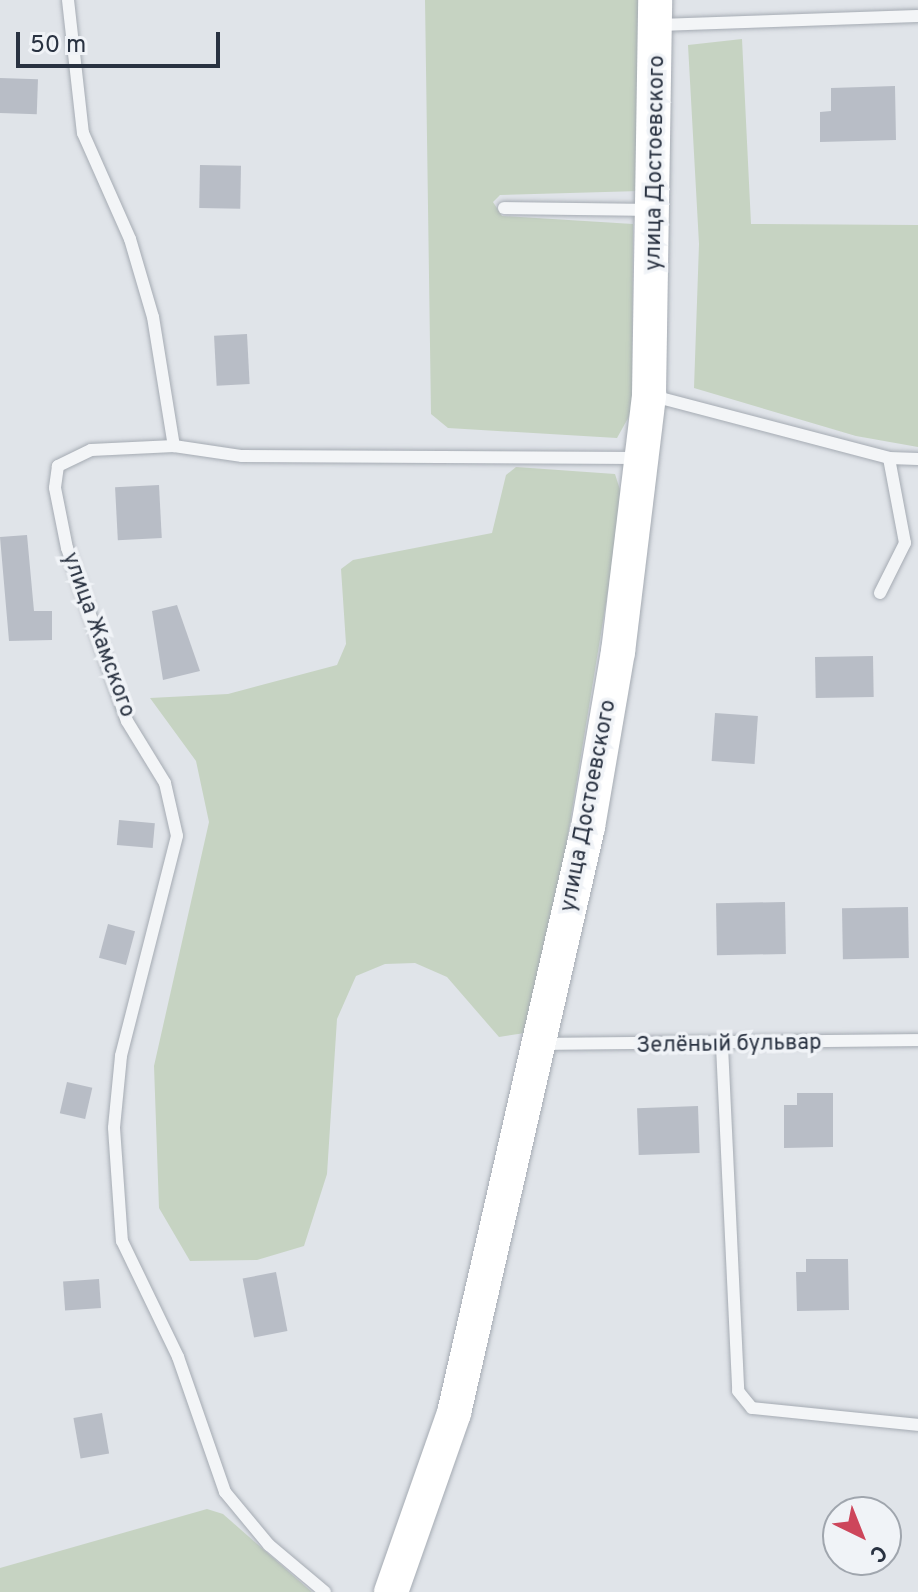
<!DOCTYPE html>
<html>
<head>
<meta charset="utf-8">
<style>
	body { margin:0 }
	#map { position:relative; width:918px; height:1592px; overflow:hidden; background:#e0e4e9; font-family:Overpass,sans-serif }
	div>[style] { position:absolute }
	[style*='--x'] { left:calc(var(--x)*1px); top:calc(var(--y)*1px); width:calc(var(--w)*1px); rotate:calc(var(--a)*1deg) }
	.green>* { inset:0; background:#c6d3c2 }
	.building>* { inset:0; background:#b8bdc6; transform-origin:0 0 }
	.roads { filter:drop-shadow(0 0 2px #a5abb3) drop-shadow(0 0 2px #a5abb3) }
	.service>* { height:12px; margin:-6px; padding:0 6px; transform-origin:6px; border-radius:6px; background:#f3f5f7 }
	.secondary>* { height:34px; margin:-17px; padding:0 17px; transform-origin:17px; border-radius:17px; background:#fff }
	span { translate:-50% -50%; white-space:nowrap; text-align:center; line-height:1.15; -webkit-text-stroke:7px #f0f3f7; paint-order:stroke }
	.street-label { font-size:22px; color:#293241 }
	.north { position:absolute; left:822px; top:1496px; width:80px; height:80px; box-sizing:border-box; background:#f0f3f7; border:2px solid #a0a6ae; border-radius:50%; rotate:137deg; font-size:22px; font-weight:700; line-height:32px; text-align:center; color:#293241 }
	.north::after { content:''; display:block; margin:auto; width:28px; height:36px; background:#cd465b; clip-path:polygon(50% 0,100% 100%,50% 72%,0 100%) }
	.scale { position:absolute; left:16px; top:32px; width:204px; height:36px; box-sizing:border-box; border:4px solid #293241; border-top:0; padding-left:10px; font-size:24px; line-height:28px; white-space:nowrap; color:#293241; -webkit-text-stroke:6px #f0f3f7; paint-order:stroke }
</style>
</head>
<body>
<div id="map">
	<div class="green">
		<div style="clip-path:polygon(425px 0,641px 0,640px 191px,500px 195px,493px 202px,502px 216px,633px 224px,632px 411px,617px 438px,448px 428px,431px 414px)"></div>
		<div style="clip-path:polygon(742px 39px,751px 224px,918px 225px,918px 447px,856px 436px,694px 388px,699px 244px,688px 45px)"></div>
		<div style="clip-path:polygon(516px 467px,615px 474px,623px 499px,565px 853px,525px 1033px,499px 1037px,447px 977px,415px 963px,385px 964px,356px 976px,337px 1019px,327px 1174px,304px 1246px,257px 1260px,190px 1261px,159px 1208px,154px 1066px,209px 822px,196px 761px,150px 698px,228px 694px,337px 665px,346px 644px,341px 569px,353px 560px,492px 533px,506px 475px)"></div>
		<div style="clip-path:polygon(207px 1509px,223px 1514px,312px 1592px,0 1592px,0 1568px)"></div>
	</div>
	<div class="building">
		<div style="left:0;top:78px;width:38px;height:35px;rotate:2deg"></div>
		<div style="clip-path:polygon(895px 86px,896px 140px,820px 142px,820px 112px,831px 111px,831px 88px)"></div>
		<div style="left:200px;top:165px;width:41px;height:43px;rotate:1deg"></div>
		<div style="left:247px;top:334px;width:50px;height:33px;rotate:87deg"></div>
		<div style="left:159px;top:485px;width:53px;height:44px;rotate:87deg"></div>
		<div style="clip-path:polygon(27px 535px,34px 611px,52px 611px,52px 640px,9px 641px,0 537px)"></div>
		<div style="clip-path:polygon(177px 605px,200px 671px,163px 680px,152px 611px)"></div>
		<div style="left:873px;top:656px;width:41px;height:58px;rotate:89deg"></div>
		<div style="left:715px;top:713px;width:43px;height:48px;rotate:4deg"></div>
		<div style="left:119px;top:820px;width:36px;height:25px;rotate:5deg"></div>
		<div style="left:785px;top:902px;width:52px;height:69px;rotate:89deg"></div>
		<div style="left:908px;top:907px;width:51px;height:66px;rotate:89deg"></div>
		<div style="left:108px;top:924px;width:28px;height:35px;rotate:15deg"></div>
		<div style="left:67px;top:1082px;width:26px;height:32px;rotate:13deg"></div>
		<div style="clip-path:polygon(797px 1093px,833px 1093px,833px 1147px,784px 1148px,784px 1105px,797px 1105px)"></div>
		<div style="left:698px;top:1106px;width:47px;height:61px;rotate:88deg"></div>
		<div style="clip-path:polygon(806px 1259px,848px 1259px,849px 1310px,797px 1311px,796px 1272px,806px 1272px)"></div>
		<div style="left:276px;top:1272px;width:60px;height:34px;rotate:79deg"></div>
		<div style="left:99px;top:1279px;width:29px;height:36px;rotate:86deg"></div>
		<div style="left:102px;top:1413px;width:41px;height:29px;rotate:80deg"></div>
	</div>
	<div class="roads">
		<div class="service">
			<div style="--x:68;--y:0;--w:134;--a:83.6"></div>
			<div style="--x:83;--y:133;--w:116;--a:66.1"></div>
			<div style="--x:130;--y:239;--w:81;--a:73.6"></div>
			<div style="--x:153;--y:317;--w:131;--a:80.8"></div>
			<div style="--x:174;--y:446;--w:83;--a:177.2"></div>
			<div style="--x:91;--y:450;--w:37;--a:154"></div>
			<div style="--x:58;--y:466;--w:22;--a:98"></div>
			<div style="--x:55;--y:488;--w:61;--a:78.7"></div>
			<div style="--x:67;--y:548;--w:183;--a:70.9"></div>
			<div style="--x:127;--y:721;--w:73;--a:58.5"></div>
			<div style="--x:165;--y:783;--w:54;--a:77.2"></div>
			<div style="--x:177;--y:836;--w:227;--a:104.3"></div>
			<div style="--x:121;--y:1056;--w:72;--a:95.6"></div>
			<div style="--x:114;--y:1128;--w:113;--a:86"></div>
			<div style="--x:122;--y:1241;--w:129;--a:64.2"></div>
			<div style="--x:178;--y:1357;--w:143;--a:70.8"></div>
			<div style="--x:225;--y:1492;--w:69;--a:50.3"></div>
			<div style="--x:269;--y:1545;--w:73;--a:40"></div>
			<div style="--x:658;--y:25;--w:260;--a:-2"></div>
			<div style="--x:504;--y:208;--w:145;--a:0.8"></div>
			<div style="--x:653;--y:396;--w:244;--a:14.7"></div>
			<div style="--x:889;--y:458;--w:29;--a:2"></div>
			<div style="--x:174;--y:446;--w:69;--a:8.4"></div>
			<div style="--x:242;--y:456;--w:397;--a:0.3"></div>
			<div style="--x:880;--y:593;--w:56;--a:-63.4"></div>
			<div style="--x:905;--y:543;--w:86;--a:-100.7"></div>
			<div style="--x:541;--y:1044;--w:377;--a:-0.6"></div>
			<div style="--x:722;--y:1046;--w:345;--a:87.3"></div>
			<div style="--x:738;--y:1391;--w:22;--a:51"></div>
			<div style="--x:752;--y:1408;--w:167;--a:5.8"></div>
		</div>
		<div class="secondary">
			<div style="--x:391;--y:1592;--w:190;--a:-70.6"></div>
			<div style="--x:454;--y:1413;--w:601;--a:-77.12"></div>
			<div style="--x:588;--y:827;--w:178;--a:-80.3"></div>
			<div style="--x:618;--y:652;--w:259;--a:-83.1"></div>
			<div style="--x:649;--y:395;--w:395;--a:-89.1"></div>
		</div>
	</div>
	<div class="street-label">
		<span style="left:656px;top:163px;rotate:-89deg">улица Достоевского</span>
		<span style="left:98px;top:635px;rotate:70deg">улица Жамского</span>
		<span style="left:589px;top:806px;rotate:-79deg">улица Достоевского</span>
		<span style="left:729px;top:1045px;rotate:-1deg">Зелёный бульвар</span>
	</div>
	<div class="north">С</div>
	<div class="scale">50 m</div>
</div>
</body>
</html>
